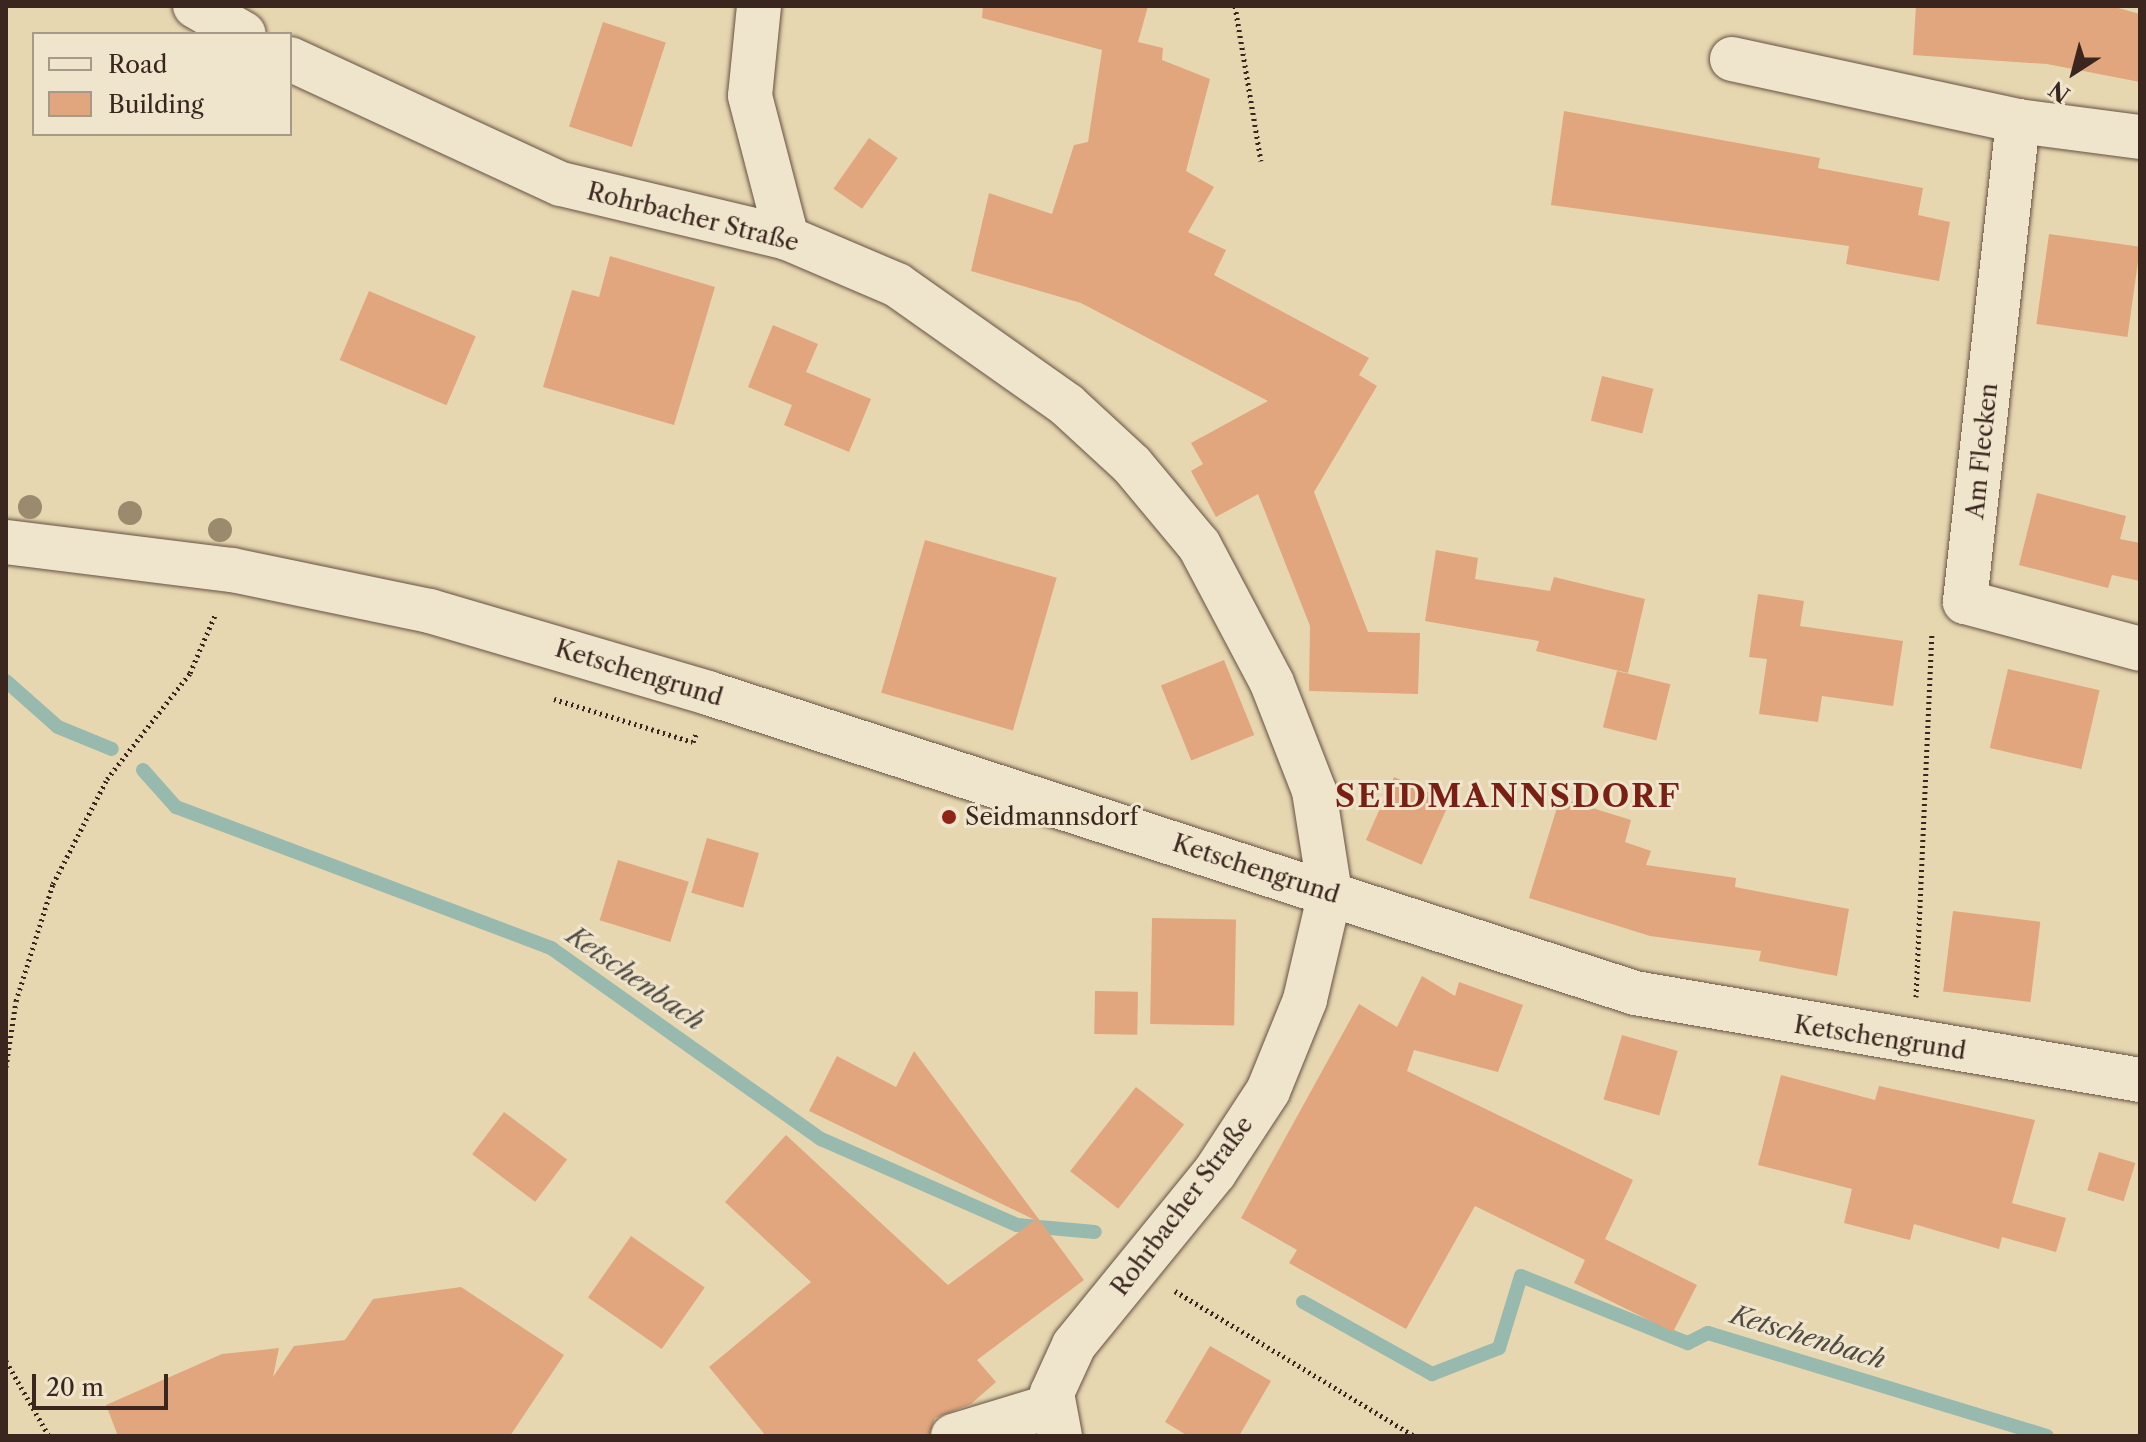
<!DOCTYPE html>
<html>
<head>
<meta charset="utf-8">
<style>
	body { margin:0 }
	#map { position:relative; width:2146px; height:1442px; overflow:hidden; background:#e7d7b0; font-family:"Libre Caslon Text",serif }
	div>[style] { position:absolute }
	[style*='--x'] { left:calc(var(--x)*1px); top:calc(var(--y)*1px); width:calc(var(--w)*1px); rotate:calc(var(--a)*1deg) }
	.stream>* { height:14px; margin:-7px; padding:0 7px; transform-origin:7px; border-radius:7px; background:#97b9ae }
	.building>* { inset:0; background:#e1a67d; transform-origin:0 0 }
	.path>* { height:5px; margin-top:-2.5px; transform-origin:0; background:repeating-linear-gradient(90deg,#3b261f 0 2px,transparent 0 6px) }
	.roads { filter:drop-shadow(0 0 2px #665243) drop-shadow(0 0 2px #665243) }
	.minor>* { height:44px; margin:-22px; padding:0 22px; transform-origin:22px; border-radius:22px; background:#efe5cc }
	.trees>* { width:24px; height:24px; margin:-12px; border-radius:50%; background:#9a8b6f }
	.dots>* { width:22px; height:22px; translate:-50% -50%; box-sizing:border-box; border:4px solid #efe5cc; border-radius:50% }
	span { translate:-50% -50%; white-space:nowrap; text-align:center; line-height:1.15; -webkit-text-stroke:6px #efe5cc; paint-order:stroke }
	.street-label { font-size:24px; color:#3b261f }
	.poi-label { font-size:24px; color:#3b261f }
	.left { translate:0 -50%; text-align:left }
	.water-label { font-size:26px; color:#524b43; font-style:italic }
	.district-label { font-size:32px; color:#7a1f14; font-weight:700; letter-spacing:2px }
	.frame { position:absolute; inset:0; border:8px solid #3b261f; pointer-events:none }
	.legend { position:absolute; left:32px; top:32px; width:260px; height:104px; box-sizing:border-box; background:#efe5cc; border:2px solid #a79987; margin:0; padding:10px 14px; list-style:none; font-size:24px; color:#3b261f }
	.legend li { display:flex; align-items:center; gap:16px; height:40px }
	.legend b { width:40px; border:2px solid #a79987 }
	.north { position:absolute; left:2034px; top:32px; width:80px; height:80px; -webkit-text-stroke:6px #efe5cc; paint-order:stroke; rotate:216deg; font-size:22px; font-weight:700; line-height:32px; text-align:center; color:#3b261f }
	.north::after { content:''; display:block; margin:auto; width:28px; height:36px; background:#3b261f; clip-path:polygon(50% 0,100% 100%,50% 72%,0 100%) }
	.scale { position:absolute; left:32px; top:1374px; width:136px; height:36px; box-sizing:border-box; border:4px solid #3b261f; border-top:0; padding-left:10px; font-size:24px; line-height:28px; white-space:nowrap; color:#3b261f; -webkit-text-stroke:6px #efe5cc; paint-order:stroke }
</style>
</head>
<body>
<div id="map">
	<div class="stream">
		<div style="--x:6;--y:681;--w:69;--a:41.5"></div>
		<div style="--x:58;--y:727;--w:58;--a:22.2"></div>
		<div style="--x:143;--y:770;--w:50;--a:48.3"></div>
		<div style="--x:176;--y:807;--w:401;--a:20.6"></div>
		<div style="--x:551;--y:948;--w:331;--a:35.3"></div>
		<div style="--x:821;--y:1139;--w:214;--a:23.7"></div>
		<div style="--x:1017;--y:1225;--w:78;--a:5.1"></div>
		<div style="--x:1303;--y:1302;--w:148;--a:29.2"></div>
		<div style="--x:1432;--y:1374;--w:72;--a:-21.2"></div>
		<div style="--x:1499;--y:1348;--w:75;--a:-73"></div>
		<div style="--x:1521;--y:1276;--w:180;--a:21.9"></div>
		<div style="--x:1688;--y:1343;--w:22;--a:-27"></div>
		<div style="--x:1708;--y:1333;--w:354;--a:16.9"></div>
	</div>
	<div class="building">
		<div style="clip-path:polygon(983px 6px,1148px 6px,1138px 42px,1163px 48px,1162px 60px,1210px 79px,1186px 171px,1214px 187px,1188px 232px,1226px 250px,1214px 275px,1369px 358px,1359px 375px,1377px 386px,1314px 492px,1368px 632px,1420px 633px,1418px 694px,1309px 691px,1310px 626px,1258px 494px,1216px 517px,1191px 471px,1203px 464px,1191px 443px,1268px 401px,1081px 303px,971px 271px,989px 193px,1052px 214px,1074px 145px,1088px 142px,1102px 50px,982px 18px)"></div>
		<div style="clip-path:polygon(1916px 6px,2111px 6px,2140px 14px,2140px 82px,2047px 64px,1913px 55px)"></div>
		<div style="left:603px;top:22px;width:66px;height:110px;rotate:18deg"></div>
		<div style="clip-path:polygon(1564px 111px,1820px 158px,1818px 168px,1923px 188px,1918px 215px,1950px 222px,1939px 281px,1846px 264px,1849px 246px,1551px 205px)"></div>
		<div style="left:869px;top:138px;width:35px;height:62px;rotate:35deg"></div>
		<div style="left:2049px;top:234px;width:92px;height:91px;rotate:8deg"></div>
		<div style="clip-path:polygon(610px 256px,715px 287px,674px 425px,543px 387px,572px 290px,599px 297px)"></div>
		<div style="left:369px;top:291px;width:116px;height:75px;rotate:23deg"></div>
		<div style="clip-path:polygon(773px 325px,818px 344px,806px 372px,871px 399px,849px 452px,784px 425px,792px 405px,748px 387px)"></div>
		<div style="left:1602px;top:376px;width:53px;height:46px;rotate:14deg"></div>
		<div style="clip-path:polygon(2037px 493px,2126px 516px,2120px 539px,2140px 543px,2140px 581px,2112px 575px,2108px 588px,2019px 565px)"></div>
		<div style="left:925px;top:540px;width:137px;height:159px;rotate:16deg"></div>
		<div style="clip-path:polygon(1436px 550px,1478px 558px,1475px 579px,1550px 591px,1554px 577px,1645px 599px,1628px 673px,1536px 651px,1539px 641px,1425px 621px)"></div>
		<div style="clip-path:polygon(1758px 594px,1804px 601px,1800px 626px,1903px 641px,1893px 706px,1822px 696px,1818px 722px,1759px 714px,1767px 659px,1749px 657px)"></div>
		<div style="left:1224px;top:660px;width:81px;height:68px;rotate:68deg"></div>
		<div style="left:2008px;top:669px;width:94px;height:81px;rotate:13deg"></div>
		<div style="left:1617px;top:671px;width:55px;height:58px;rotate:14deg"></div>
		<div style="left:1394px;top:777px;width:61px;height:69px;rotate:24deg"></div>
		<div style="clip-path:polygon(1560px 798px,1631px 820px,1625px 842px,1651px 851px,1646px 865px,1736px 878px,1735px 887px,1849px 909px,1837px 976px,1759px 961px,1761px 951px,1650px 936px,1529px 898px)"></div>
		<div style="left:707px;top:838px;width:54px;height:57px;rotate:16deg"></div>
		<div style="left:618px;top:860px;width:74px;height:63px;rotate:17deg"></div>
		<div style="left:1953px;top:911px;width:88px;height:81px;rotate:7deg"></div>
		<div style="left:1152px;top:918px;width:84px;height:106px;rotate:1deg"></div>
		<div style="clip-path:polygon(1422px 976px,1455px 996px,1459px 982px,1523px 1005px,1498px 1072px,1414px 1050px,1407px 1071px,1633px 1180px,1605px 1239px,1697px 1285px,1673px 1332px,1574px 1283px,1585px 1260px,1475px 1206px,1406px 1329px,1289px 1263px,1297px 1250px,1241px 1218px,1359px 1004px,1397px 1027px)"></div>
		<div style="left:1095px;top:991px;width:43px;height:43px;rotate:1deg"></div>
		<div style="left:1622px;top:1035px;width:58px;height:67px;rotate:16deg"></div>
		<div style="clip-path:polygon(914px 1051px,1084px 1280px,977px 1360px,996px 1382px,971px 1404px,935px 1418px,929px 1436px,766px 1436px,709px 1367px,811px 1282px,725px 1202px,786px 1135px,948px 1285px,1035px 1220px,809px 1111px,837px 1056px,896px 1087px)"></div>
		<div style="clip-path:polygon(1781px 1075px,1875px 1100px,1879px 1086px,2035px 1120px,2012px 1203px,2066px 1218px,2056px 1252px,2002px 1237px,1999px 1249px,1914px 1224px,1910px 1240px,1844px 1223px,1852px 1189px,1758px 1165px)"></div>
		<div style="left:1136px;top:1087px;width:61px;height:107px;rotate:38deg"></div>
		<div style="left:504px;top:1112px;width:79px;height:53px;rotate:37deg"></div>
		<div style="left:2099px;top:1152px;width:38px;height:40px;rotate:17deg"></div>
		<div style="left:631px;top:1236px;width:90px;height:75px;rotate:35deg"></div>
		<div style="clip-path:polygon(461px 1287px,564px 1355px,510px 1436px,118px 1436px,106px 1405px,222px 1354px,279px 1348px,273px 1377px,294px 1346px,345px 1340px,373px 1299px)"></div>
		<div style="clip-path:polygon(1210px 1346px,1271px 1381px,1239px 1436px,1188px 1436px,1165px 1422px)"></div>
	</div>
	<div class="path">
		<div style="--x:1235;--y:6;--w:157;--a:80.5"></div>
		<div style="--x:554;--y:699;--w:145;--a:17.2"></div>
		<div style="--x:693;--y:742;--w:9;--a:-69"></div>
		<div style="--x:1916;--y:997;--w:365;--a:-87.5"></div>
		<div style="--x:6;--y:1067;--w:67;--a:-81.4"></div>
		<div style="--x:16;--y:1001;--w:123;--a:-72.5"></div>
		<div style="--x:53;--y:884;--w:118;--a:-62.8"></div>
		<div style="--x:107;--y:779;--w:135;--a:-51.9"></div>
		<div style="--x:190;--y:673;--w:65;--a:-66.6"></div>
		<div style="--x:1175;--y:1291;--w:280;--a:31.2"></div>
		<div style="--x:6;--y:1361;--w:86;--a:60.2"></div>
	</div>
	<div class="roads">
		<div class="minor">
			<div style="--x:195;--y:6;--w:56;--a:29.7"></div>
			<div style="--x:759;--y:6;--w:90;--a:95.7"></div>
			<div style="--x:750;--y:96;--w:147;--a:75.4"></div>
			<div style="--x:290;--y:59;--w:298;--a:24.8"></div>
			<div style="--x:561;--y:184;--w:232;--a:13.4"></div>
			<div style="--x:787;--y:238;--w:120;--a:23.1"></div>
			<div style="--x:897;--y:285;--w:208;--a:35.2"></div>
			<div style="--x:1067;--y:405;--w:88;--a:42.7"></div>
			<div style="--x:1132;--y:465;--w:104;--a:50.1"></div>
			<div style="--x:1199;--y:545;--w:156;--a:62.1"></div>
			<div style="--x:1272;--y:683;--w:116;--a:68.7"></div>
			<div style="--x:1314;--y:791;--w:103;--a:81.1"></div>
			<div style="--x:1330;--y:893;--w:110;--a:103.2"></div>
			<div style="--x:1305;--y:1000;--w:98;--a:112.1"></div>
			<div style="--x:1268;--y:1091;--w:97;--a:123.2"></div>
			<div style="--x:1215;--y:1172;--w:223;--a:129.2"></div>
			<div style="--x:1074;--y:1345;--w:53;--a:114.6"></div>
			<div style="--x:1052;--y:1393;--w:44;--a:79.5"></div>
			<div style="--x:1732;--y:59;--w:293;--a:12.2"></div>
			<div style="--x:2018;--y:121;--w:123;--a:7.5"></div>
			<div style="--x:2018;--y:121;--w:484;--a:96.3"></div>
			<div style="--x:1965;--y:602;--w:181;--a:15"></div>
			<div style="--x:6;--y:542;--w:228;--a:7.1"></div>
			<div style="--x:232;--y:570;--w:202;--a:11.7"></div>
			<div style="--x:430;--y:611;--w:290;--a:16.4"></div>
			<div style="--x:708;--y:693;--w:974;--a:17.93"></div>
			<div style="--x:1635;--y:993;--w:512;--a:9.77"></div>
			<div style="--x:953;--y:1436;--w:103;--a:-16.9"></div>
		</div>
	</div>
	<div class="trees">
		<div style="left:30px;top:507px"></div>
		<div style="left:130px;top:513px"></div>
		<div style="left:220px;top:530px"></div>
	</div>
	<div class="dots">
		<div style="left:949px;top:817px;background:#8f2418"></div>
	</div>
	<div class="street-label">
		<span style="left:693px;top:217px;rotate:14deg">Rohrbacher Straße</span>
		<span style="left:1982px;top:451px;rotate:-84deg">Am Flecken</span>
		<span style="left:639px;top:673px;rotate:17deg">Ketschengrund</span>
		<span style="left:1256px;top:869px;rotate:18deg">Ketschengrund</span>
		<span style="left:1880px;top:1038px;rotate:9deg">Ketschengrund</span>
		<span style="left:1182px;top:1206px;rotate:-53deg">Rohrbacher Straße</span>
	</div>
	<div class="poi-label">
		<span class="left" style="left:965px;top:817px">Seidmannsdorf</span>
	</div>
	<div class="water-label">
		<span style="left:635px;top:979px;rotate:35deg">Ketschenbach</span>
		<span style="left:1808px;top:1338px;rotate:17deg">Ketschenbach</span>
	</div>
	<div class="district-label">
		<span style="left:1508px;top:796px">SEIDMANNSDORF</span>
	</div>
	<div class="frame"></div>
	<ul class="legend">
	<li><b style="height:10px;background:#efe5cc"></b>Road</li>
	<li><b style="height:22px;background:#e1a67d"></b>Building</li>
	</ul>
	<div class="north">N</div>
	<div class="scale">20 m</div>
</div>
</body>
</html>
